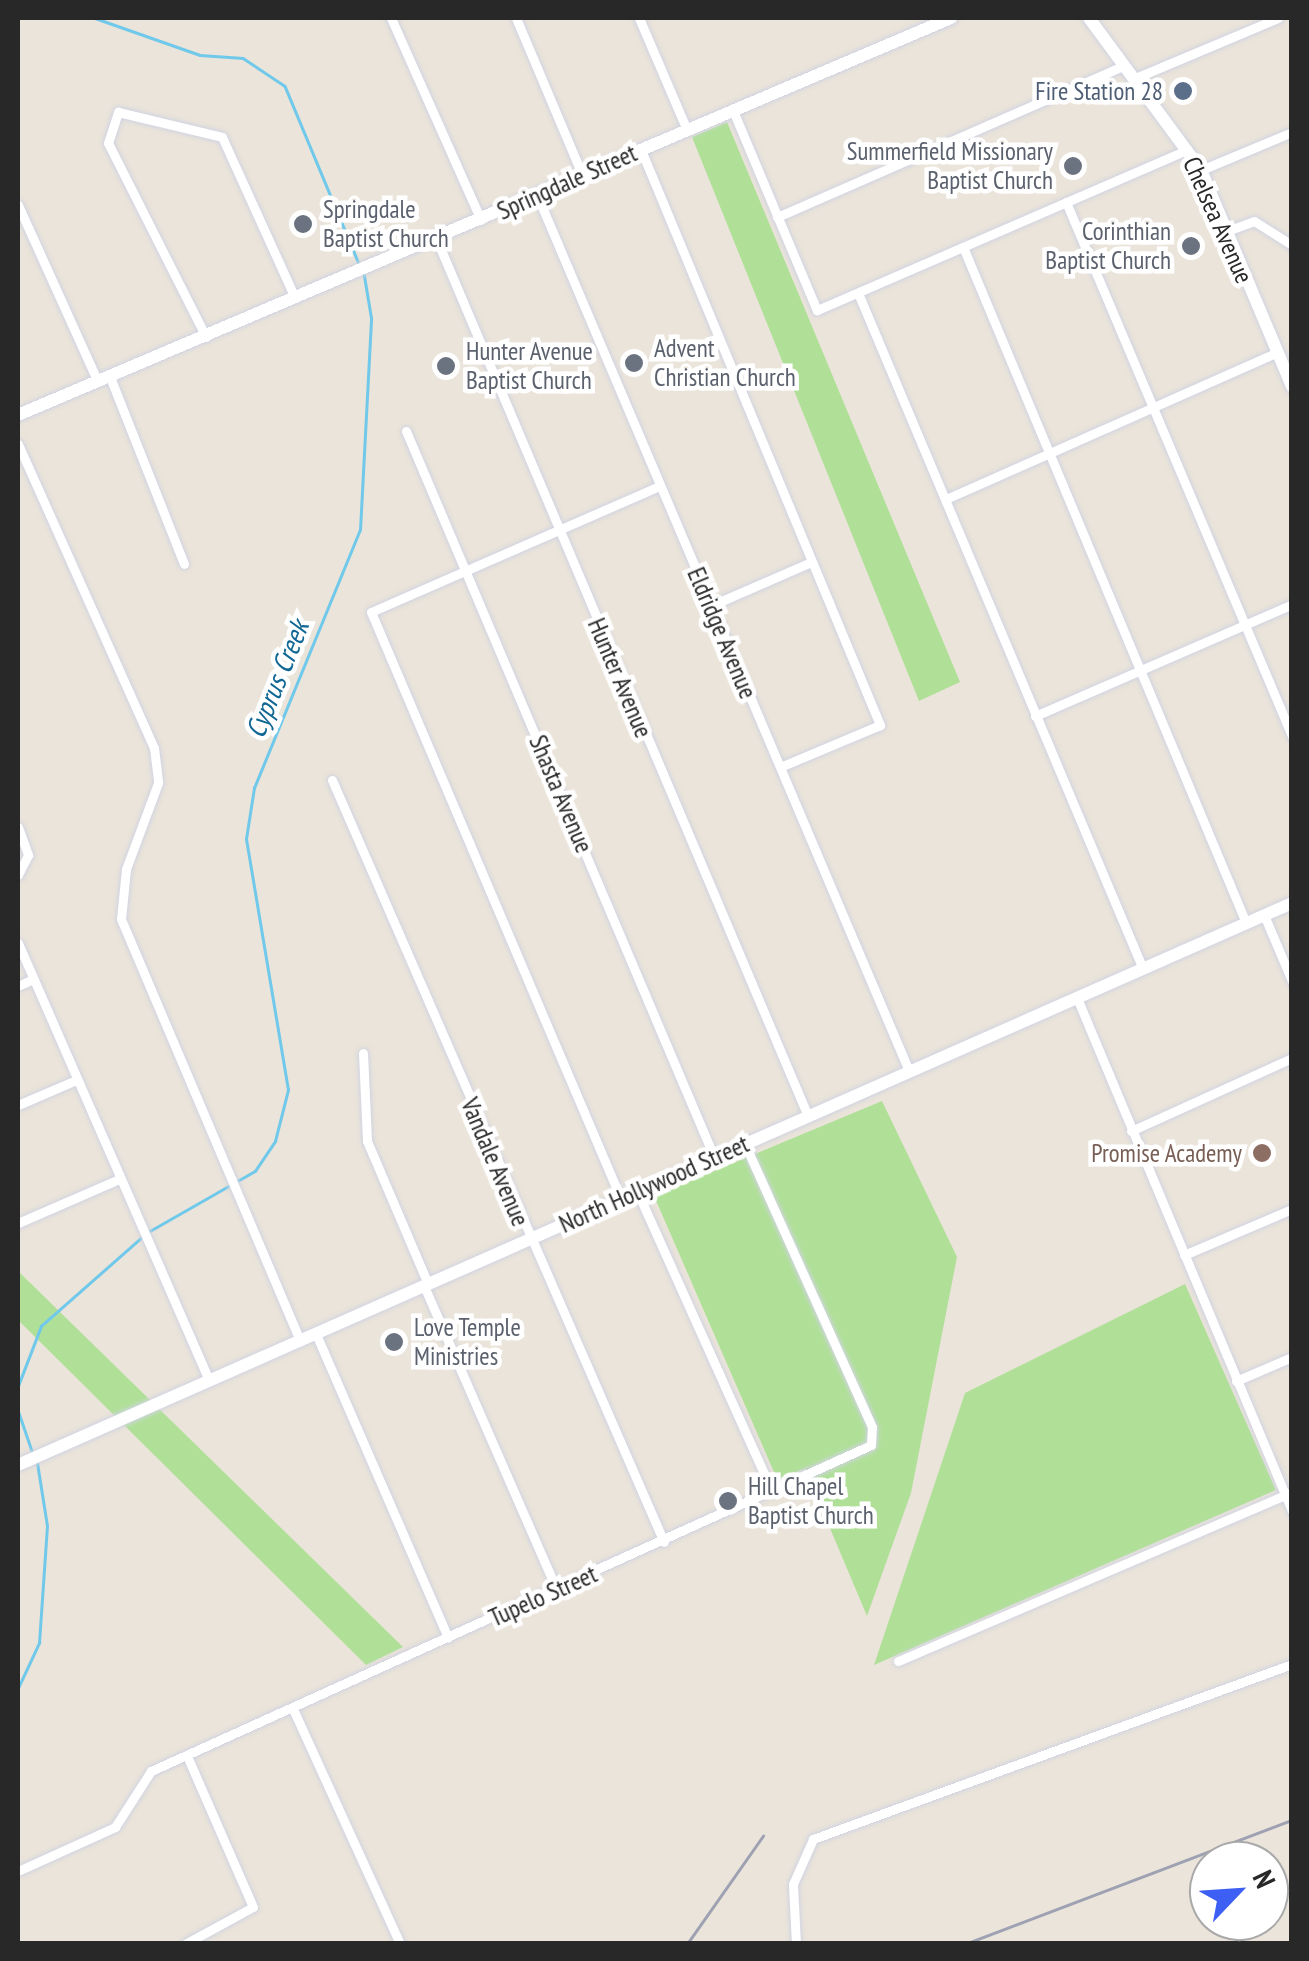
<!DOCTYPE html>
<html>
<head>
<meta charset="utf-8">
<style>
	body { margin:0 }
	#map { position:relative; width:1309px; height:1961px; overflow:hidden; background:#ebe4da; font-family:"PT Sans Narrow",sans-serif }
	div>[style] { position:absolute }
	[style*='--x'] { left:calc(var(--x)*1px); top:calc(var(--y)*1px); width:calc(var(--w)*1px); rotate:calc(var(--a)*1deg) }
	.green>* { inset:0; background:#b0e098 }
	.stream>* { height:2.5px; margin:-1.25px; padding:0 1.25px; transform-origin:1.25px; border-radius:1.25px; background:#70c9ea }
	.roads { filter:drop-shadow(0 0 2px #d0d3e1) drop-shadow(0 0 2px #d0d3e1) }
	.street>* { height:9px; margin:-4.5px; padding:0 4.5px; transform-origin:4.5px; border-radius:4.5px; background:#fff }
	.secondary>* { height:12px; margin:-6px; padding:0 6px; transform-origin:6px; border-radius:6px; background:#fff }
	.rail>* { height:2.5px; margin:-1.25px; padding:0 1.25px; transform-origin:1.25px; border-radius:1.25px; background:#9ea1b2 }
	.dots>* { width:28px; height:28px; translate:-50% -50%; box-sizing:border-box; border:5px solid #fff; border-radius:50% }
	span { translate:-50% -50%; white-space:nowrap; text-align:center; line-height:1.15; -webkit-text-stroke:9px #fff; paint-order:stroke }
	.service-label { font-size:25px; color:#4e5e75 }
	.right { translate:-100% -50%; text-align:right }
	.worship-label { font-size:25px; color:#5b616d }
	.left { translate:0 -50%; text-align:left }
	.street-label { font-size:25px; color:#282828 }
	.education-label { font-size:25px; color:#785e54 }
	.water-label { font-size:28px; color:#116794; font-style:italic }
	.frame { position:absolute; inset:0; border:20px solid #282828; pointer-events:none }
	.north { position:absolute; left:1189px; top:1841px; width:100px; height:100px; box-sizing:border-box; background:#fff; border:2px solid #a9a9a9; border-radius:50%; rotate:65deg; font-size:28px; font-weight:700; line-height:40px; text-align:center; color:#282828 }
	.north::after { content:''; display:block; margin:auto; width:35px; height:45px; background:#3e5ff4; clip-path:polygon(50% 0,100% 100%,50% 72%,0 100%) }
</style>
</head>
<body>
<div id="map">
	<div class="green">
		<div style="clip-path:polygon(727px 122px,960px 682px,919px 701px,692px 137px)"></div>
		<div style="clip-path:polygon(882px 1101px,957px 1257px,911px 1493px,867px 1616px,805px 1469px,777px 1479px,654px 1196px)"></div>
		<div style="clip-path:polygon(18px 1271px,403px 1647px,366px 1665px,18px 1320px)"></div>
		<div style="clip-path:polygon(1185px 1284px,1276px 1490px,874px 1665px,965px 1393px)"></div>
	</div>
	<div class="stream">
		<div style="--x:95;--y:18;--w:111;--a:19.4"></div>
		<div style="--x:200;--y:55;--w:43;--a:4"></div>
		<div style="--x:243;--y:58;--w:50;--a:33.7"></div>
		<div style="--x:285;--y:86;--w:193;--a:67.4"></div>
		<div style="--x:148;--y:1232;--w:123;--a:-29.7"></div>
		<div style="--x:255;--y:1171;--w:36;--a:-56"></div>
		<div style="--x:275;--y:1141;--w:53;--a:-75.7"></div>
		<div style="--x:288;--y:1090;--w:254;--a:-99.5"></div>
		<div style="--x:246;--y:839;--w:52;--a:-81.1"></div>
		<div style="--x:254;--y:788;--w:279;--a:-67.7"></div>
		<div style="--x:360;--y:530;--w:212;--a:-87"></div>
		<div style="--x:371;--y:318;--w:43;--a:-99.5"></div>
		<div style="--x:18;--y:1386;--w:64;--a:-69"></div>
		<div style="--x:41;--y:1326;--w:135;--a:-41.4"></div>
		<div style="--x:18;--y:1410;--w:43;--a:71.1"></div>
		<div style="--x:18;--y:1688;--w:50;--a:-65"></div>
		<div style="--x:39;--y:1643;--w:117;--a:-86.1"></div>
		<div style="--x:47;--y:1526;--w:64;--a:-99"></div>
	</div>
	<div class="roads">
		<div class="street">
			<div style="--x:391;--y:18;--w:221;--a:66"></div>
			<div style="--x:516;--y:18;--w:169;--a:67.1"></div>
			<div style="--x:639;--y:18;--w:122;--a:66.8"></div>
			<div style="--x:1133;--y:79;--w:157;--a:-22.8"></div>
			<div style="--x:734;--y:113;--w:214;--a:67.2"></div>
			<div style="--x:817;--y:310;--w:403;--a:-23.4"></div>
			<div style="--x:641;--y:150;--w:623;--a:67.43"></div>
			<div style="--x:880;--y:725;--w:108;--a:157.2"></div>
			<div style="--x:1201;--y:170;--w:99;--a:-22.7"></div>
			<div style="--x:537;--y:195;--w:952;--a:66.99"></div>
			<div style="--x:1066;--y:202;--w:580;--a:67.06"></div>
			<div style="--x:18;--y:205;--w:194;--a:65.7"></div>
			<div style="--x:777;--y:217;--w:377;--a:-23.6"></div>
			<div style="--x:1227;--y:231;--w:29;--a:-20"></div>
			<div style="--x:1254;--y:221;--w:45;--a:32.3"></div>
			<div style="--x:436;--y:238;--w:954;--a:67.04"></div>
			<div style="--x:963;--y:247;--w:733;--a:67.28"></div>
			<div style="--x:858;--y:293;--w:734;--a:67.14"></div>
			<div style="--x:206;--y:337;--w:217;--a:-116.8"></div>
			<div style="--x:108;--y:143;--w:33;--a:-72"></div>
			<div style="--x:118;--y:112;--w:107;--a:13.5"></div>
			<div style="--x:222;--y:137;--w:177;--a:65.6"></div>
			<div style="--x:110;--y:377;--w:201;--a:68.4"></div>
			<div style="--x:406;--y:431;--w:789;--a:67.01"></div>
			<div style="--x:18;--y:444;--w:333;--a:65.9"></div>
			<div style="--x:154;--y:748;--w:35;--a:83"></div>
			<div style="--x:158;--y:783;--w:92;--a:110.4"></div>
			<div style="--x:126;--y:869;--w:50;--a:95.7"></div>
			<div style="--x:121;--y:919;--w:458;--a:67"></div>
			<div style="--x:946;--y:499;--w:362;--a:-23.9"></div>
			<div style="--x:710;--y:606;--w:110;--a:-23.5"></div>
			<div style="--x:1035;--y:716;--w:280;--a:-23.5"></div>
			<div style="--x:332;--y:780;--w:831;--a:66.46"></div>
			<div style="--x:18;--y:827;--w:30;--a:70"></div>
			<div style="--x:28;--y:855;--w:22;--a:117"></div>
			<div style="--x:1264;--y:915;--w:72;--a:67"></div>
			<div style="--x:18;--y:943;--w:477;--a:66.4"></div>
			<div style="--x:18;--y:986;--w:17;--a:-25"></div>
			<div style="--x:1077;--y:998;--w:556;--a:67.26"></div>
			<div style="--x:363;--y:1053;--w:88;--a:87.4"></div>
			<div style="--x:367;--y:1141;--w:155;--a:66.9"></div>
			<div style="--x:18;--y:1105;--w:63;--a:-23.3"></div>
			<div style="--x:1131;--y:1131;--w:177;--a:-24.4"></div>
			<div style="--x:637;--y:1191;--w:329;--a:65.8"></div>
			<div style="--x:621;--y:1199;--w:638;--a:-113.07"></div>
			<div style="--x:371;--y:612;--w:315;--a:-23.6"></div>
			<div style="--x:18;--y:1223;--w:110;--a:-23.5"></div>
			<div style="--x:1184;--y:1255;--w:117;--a:-23.1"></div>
			<div style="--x:424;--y:1286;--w:333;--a:66.4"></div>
			<div style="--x:316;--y:1334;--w:331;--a:66.5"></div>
			<div style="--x:1236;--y:1381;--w:61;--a:-23.2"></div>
			<div style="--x:898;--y:1661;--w:429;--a:-23.2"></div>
			<div style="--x:293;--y:1709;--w:258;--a:65.5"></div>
			<div style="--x:18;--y:1871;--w:107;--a:-24.4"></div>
			<div style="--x:115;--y:1827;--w:67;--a:-57.3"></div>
			<div style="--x:151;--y:1771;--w:790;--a:-24.36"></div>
			<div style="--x:871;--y:1445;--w:18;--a:-87"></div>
			<div style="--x:872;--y:1427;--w:310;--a:-114.2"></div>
			<div style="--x:185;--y:1944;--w:77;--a:-28.6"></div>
			<div style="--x:253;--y:1907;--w:165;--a:-113.6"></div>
			<div style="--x:796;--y:1944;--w:60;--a:-92.9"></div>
			<div style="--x:793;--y:1884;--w:49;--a:-66"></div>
			<div style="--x:813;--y:1839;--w:510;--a:-20.07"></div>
		</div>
		<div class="secondary">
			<div style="--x:1089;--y:18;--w:189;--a:53.6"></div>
			<div style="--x:1201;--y:170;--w:235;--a:67.2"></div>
			<div style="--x:18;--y:415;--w:1014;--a:-23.05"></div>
			<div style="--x:18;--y:1465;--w:1392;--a:-23.8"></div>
		</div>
	</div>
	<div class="rail">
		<div style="--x:687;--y:1944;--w:132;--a:-54.9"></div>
		<div style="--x:965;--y:1944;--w:350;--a:-20.8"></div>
	</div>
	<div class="dots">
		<div style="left:1183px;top:91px;background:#5c6f8a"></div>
		<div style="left:1073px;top:166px;background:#6b7280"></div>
		<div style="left:303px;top:224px;background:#6b7280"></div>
		<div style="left:1191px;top:246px;background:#6b7280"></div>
		<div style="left:634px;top:363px;background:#6b7280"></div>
		<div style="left:446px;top:366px;background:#6b7280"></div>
		<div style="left:1262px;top:1153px;background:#8d6e63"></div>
		<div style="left:394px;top:1342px;background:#6b7280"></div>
		<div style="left:728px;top:1501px;background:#6b7280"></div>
	</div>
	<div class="service-label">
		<span class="right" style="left:1163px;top:91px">Fire Station 28</span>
	</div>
	<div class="worship-label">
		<span class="right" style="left:1053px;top:166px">Summerfield Missionary<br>Baptist Church</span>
		<span class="left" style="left:323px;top:224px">Springdale<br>Baptist Church</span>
		<span class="right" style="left:1171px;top:246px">Corinthian<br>Baptist Church</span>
		<span class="left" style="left:654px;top:363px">Advent<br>Christian Church</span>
		<span class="left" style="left:466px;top:366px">Hunter Avenue<br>Baptist Church</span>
		<span class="left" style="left:414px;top:1342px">Love Temple<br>Ministries</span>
		<span class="left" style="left:748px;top:1501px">Hill Chapel<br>Baptist Church</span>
	</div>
	<div class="street-label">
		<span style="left:567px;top:182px;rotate:-24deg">Springdale Street</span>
		<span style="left:1218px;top:220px;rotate:66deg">Chelsea Avenue</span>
		<span style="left:722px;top:633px;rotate:67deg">Eldridge Avenue</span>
		<span style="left:620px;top:678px;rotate:67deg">Hunter Avenue</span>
		<span style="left:561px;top:794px;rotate:67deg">Shasta Avenue</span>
		<span style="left:495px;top:1162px;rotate:67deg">Vandale Avenue</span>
		<span style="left:654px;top:1184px;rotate:-24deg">North Hollywood Street</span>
		<span style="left:543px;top:1596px;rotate:-24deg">Tupelo Street</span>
	</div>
	<div class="education-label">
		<span class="right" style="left:1242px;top:1153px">Promise Academy</span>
	</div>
	<div class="water-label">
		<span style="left:277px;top:679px;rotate:-68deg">Cyprus Creek</span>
	</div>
	<div class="frame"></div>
	<div class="north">N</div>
</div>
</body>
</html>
